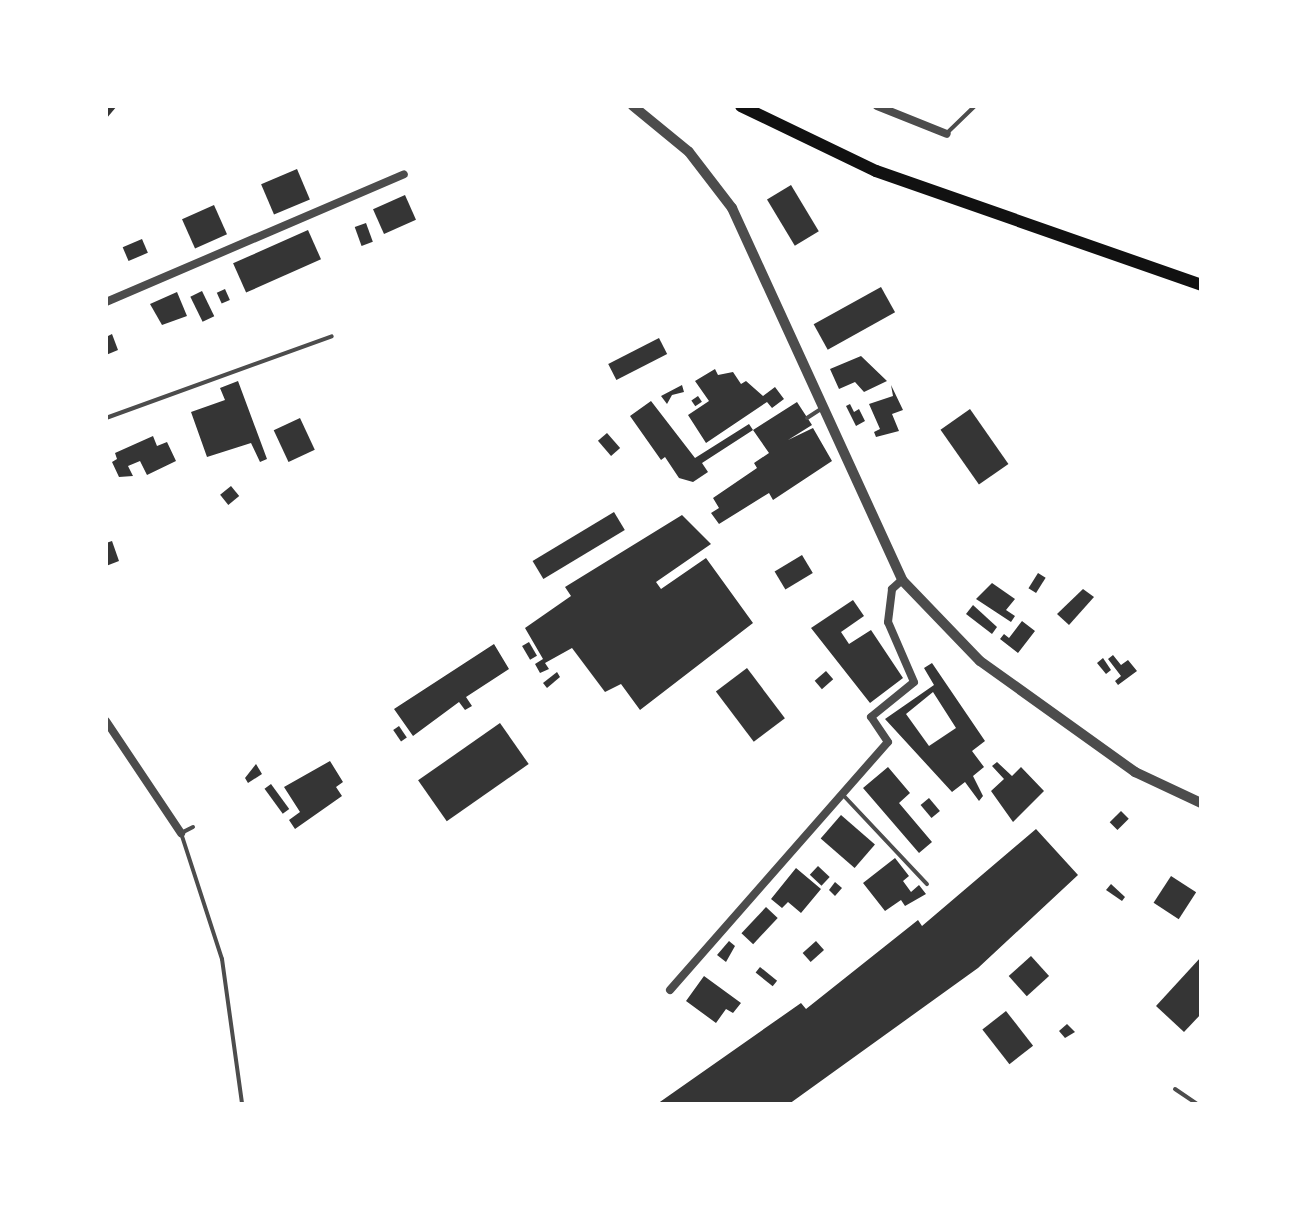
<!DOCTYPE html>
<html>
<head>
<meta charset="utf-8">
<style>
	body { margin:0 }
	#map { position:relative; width:1307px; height:1210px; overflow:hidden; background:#fff; font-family:Arial,sans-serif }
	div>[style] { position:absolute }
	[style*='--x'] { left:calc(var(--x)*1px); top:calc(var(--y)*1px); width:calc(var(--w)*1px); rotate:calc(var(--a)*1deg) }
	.building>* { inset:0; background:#353535; transform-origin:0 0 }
	.service>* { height:4px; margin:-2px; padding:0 2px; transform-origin:2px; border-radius:2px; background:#4c4c4c }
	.minor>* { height:8px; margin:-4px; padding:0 4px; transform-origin:4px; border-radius:4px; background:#4c4c4c }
	.tertiary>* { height:10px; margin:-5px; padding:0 5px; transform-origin:5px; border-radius:5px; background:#4c4c4c }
	.primary>* { height:12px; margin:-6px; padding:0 6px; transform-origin:6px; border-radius:6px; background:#111 }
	span { translate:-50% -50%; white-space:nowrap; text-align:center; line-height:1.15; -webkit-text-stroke:8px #fff; paint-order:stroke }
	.frame { position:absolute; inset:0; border:108px solid #fff; pointer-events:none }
</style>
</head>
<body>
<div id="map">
	<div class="building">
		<div style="clip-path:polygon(106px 106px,117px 106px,106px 119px)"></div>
		<div style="left:297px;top:169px;width:33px;height:39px;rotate:67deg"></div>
		<div style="left:791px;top:185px;width:54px;height:28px;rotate:59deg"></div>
		<div style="left:405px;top:195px;width:27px;height:35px;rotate:66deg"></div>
		<div style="left:214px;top:205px;width:32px;height:35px;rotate:66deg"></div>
		<div style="left:366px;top:223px;width:20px;height:12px;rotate:70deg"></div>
		<div style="left:308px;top:230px;width:32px;height:82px;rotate:66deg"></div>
		<div style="left:142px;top:239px;width:15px;height:21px;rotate:67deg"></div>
		<div style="left:881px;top:287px;width:29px;height:77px;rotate:61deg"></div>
		<div style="left:225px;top:289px;width:12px;height:9px;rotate:66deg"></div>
		<div style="left:202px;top:291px;width:28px;height:13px;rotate:64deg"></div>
		<div style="clip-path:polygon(177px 292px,187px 316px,162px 325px,150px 304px)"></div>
		<div style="clip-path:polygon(112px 334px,118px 350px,106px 355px,106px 337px)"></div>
		<div style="left:659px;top:338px;width:18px;height:57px;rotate:63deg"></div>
		<div style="clip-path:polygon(861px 356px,887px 381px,864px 392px,855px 382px,839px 389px,830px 369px)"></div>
		<div style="clip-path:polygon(715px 369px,718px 375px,733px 372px,741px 384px,746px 381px,763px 396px,775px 387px,784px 399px,772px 408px,767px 402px,706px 443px,688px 415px,709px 401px,695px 381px)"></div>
		<div style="clip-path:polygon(238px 381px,267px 459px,260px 462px,251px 443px,207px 457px,191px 412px,225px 400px,220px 388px)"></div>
		<div style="clip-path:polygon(682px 385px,684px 392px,672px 395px,667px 404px,661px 396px)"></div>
		<div style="clip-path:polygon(891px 385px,903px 410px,892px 414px,899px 431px,876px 437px,874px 432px,880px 429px,869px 404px,893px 396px)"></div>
		<div style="left:698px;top:396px;width:7px;height:8px;rotate:56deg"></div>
		<div style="clip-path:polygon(651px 401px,695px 458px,749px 424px,753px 430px,702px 463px,708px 472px,693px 482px,679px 478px,665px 457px,661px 460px,630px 416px)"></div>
		<div style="clip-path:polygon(797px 402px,812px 425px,788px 440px,813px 428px,832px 461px,773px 500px,769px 493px,719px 524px,711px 513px,719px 508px,713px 498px,757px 468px,754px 463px,769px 453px,753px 430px)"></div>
		<div style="clip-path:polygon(850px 404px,854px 412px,859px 409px,865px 421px,856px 426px,846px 406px)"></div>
		<div style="left:970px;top:409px;width:67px;height:36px;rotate:55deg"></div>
		<div style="left:300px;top:418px;width:35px;height:29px;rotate:65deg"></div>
		<div style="left:607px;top:433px;width:20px;height:12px;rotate:49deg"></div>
		<div style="clip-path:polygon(153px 436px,157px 446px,167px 442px,176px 461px,147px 475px,140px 461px,128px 466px,133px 476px,119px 477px,112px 462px,117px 459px,115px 453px)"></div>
		<div style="left:231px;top:486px;width:13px;height:14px;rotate:51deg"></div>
		<div style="left:614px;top:512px;width:21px;height:95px;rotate:59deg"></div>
		<div style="clip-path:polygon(682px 515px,711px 544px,656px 582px,661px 589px,706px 558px,753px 623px,640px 710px,621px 684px,605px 692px,572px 648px,545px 663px,549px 669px,540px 673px,535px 664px,543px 659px,525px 628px,571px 596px,565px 587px)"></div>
		<div style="clip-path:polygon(112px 541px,119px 561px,106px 566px,106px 543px)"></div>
		<div style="left:802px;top:555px;width:21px;height:32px;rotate:59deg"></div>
		<div style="left:1038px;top:573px;width:9px;height:18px;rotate:32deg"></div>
		<div style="clip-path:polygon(992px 583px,1015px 599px,1006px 610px,1015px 616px,1011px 622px,976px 599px)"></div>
		<div style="clip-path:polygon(1083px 589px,1094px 597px,1069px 625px,1057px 614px)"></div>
		<div style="clip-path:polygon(853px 600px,864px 616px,841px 632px,849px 644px,871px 630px,903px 678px,870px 703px,811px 628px)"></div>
		<div style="clip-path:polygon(973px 605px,997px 627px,992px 634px,966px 614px)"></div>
		<div style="clip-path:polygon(1022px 621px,1035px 631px,1018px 653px,1000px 639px,1004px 634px,1009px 638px)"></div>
		<div style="left:529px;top:642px;width:16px;height:8px;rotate:60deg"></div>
		<div style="clip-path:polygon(494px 644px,509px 669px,466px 697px,472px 706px,465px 710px,459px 702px,413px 736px,394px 709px)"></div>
		<div style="clip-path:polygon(1113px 655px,1121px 665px,1128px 660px,1137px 671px,1118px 685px,1115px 681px,1121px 676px,1108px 659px)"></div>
		<div style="clip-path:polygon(1103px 658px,1111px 670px,1106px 674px,1097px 663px)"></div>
		<div style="clip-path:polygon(evenodd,932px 663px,985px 741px,972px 751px,984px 767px,973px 776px,983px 796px,979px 801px,965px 782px,952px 792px,885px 719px,934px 685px,924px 668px,932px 663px,933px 692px,956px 728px,929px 746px,906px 714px,933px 692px)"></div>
		<div style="left:747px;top:668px;width:63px;height:39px;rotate:53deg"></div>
		<div style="left:826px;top:671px;width:11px;height:15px;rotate:49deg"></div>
		<div style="clip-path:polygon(557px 672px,560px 677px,547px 688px,543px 683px)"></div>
		<div style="left:500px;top:723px;width:50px;height:100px;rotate:55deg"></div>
		<div style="left:399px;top:726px;width:14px;height:7px;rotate:56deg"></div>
		<div style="clip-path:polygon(330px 761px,343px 782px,336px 787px,342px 796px,295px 829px,289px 820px,300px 812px,284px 787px)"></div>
		<div style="clip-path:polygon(997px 762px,1012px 776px,1021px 767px,1044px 791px,1013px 822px,991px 791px,1004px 779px,992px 766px)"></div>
		<div style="clip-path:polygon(256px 764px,262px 774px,248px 783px,245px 778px)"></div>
		<div style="clip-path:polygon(888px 767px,910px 793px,899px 803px,932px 842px,919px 853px,863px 788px)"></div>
		<div style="left:271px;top:784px;width:31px;height:8px;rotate:54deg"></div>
		<div style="left:929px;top:798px;width:17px;height:11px;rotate:50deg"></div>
		<div style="left:1121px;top:811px;width:11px;height:16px;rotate:45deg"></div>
		<div style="left:841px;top:815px;width:45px;height:31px;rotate:41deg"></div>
		<div style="clip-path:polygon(1036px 829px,1078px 875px,978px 968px,789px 1104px,657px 1104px,801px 1003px,806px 1009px,918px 920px,922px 926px)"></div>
		<div style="clip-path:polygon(895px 858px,909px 876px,903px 881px,911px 892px,919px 885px,926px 894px,905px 906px,901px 900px,885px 911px,863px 883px)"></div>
		<div style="left:818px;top:866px;width:16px;height:12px;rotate:43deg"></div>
		<div style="clip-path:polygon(796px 868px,821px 889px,801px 913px,788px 902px,782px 908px,771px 899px)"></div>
		<div style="left:1171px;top:876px;width:30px;height:32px;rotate:33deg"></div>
		<div style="clip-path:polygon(835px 882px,842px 888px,835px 896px,829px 890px)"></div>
		<div style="clip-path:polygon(1111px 884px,1125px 897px,1122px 901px,1106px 890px)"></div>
		<div style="left:766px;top:907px;width:16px;height:36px;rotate:43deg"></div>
		<div style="clip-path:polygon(729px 941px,735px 946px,726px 962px,717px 955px)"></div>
		<div style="left:816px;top:941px;width:12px;height:18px;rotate:48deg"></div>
		<div style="left:1031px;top:956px;width:27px;height:30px;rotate:48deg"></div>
		<div style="clip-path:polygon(1201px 957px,1201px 1014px,1184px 1032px,1156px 1006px)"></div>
		<div style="left:760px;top:967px;width:22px;height:7px;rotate:39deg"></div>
		<div style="clip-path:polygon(704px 976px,741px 1003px,733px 1013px,726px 1009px,716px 1023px,686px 1001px)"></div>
		<div style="left:1006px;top:1011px;width:44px;height:30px;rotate:52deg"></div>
		<div style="clip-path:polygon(1067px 1024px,1075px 1032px,1065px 1038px,1059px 1031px)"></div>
	</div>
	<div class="service">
		<div style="--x:948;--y:132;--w:37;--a:-44"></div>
		<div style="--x:106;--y:418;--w:240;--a:-19.9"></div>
		<div style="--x:807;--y:418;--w:17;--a:-33"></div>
		<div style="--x:844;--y:796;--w:121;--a:46.7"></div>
		<div style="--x:193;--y:827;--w:13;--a:153"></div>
		<div style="--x:181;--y:833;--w:133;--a:72"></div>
		<div style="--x:222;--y:959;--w:146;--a:82.1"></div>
		<div style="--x:1175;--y:1089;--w:27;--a:34"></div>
	</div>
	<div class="minor">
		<div style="--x:877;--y:106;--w:75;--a:21.8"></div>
		<div style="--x:106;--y:302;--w:324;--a:-23.2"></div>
		<div style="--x:106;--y:721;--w:135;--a:56.2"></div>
		<div style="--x:670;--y:990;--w:330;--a:-48.7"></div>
		<div style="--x:888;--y:742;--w:30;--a:-124"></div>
		<div style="--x:871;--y:717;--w:55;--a:-39.1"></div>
		<div style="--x:914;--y:682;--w:65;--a:-113.4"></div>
		<div style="--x:888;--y:622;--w:33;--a:-83"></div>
		<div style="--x:892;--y:589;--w:13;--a:-42"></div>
	</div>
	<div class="tertiary">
		<div style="--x:633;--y:106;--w:72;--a:39.4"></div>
		<div style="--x:689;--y:152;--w:71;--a:52.5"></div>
		<div style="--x:732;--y:208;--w:409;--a:65.4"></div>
		<div style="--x:902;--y:580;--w:112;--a:46.1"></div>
		<div style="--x:980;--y:661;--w:191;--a:35.6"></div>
		<div style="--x:1135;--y:772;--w:73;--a:25.2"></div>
	</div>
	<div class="primary">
		<div style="--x:741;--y:106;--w:150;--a:25.7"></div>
		<div style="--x:876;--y:171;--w:344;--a:19.3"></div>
	</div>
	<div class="frame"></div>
</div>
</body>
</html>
